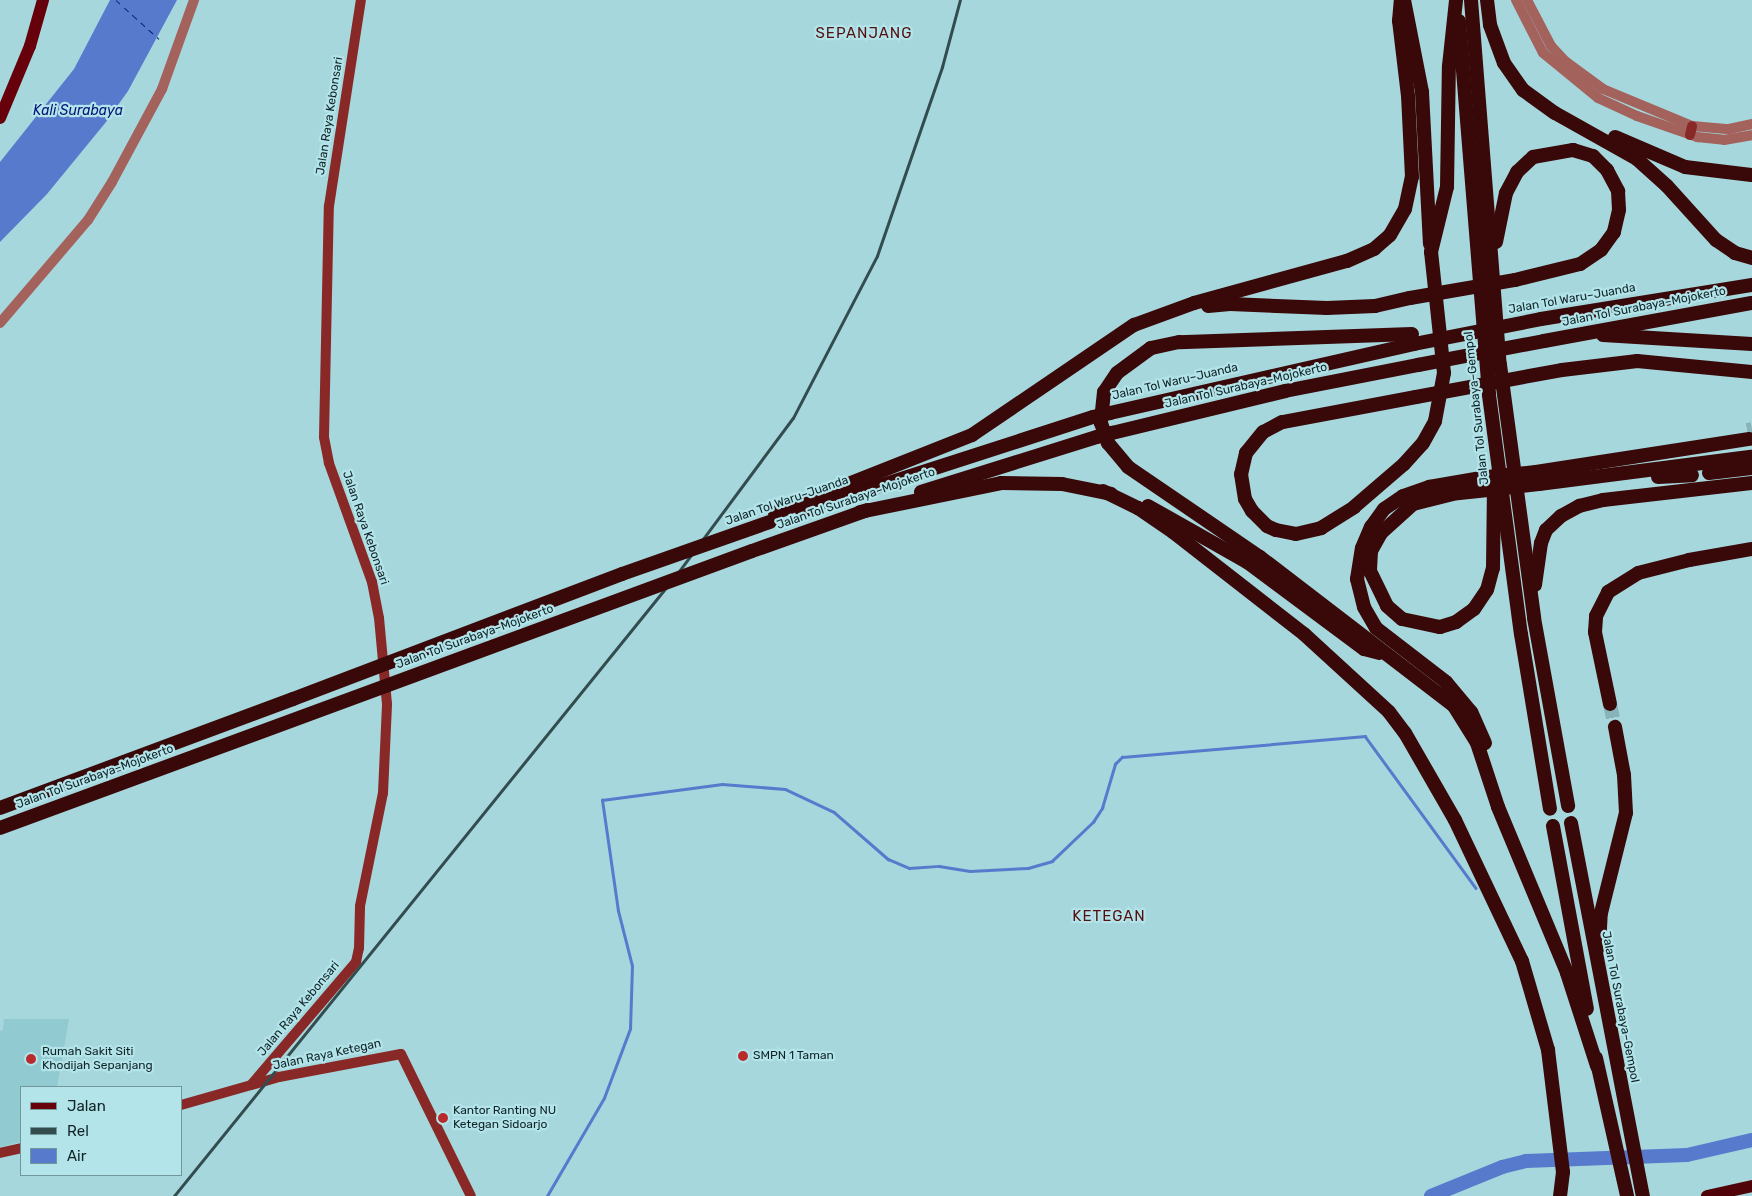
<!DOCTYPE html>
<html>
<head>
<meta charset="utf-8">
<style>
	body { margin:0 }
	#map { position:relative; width:1752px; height:1196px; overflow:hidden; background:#a6d7dd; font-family:Rubik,sans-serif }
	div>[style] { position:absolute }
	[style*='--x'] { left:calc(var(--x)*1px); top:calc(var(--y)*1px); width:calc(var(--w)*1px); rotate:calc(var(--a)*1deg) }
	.built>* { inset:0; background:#91cad1 }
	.water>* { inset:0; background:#587acc }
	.stream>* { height:2.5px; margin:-1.25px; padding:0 1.25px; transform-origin:1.25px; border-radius:1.25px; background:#587acc }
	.river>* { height:14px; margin:-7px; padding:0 7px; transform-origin:7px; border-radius:7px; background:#587acc }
	.ferry>* { height:1px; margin-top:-0.5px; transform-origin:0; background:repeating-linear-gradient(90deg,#051577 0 6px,transparent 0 11px) }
	.motorway-tunnel>* { height:14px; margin-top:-7px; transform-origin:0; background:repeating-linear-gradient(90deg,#88b3b8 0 14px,transparent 0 21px) }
	.tertiary>* { height:10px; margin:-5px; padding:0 5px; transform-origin:5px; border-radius:5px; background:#a4625d }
	.secondary>* { height:10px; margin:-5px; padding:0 5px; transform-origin:5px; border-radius:5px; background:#882927 }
	.primary>* { height:12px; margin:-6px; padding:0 6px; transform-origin:6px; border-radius:6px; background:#66000a }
	.trunk>* { height:12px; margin:-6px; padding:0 6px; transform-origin:6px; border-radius:6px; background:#500409 }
	.motorway>* { height:14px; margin:-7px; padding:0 7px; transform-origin:7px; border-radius:7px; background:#390808 }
	.rail>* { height:2.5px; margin:-1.25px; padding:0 1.25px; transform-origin:1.25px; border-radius:1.25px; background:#334d4f }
	.motorway-bridge>* { height:14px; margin:-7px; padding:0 7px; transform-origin:7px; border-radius:7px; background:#390808 }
	.dots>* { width:14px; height:14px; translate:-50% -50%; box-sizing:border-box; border:2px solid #b3e4ea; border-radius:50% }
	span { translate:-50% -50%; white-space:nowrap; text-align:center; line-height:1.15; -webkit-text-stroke:4.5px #b3e4ea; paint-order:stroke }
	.street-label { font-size:12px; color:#102325 }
	.poi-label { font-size:12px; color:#102325 }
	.left { translate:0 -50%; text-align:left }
	.water-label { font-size:14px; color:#051577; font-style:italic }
	.quarter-label { font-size:15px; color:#551010; letter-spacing:1px }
	.legend { position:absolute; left:20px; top:1086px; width:162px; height:90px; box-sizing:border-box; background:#b3e4ea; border:1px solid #72979b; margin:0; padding:6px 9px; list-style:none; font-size:15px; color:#102325 }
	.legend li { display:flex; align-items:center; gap:10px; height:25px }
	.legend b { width:25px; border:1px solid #72979b }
</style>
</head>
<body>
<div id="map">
	<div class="built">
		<div style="clip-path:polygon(4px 1019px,69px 1019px,57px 1087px,21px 1087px,21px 1142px,0 1147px,0 1031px,3px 1030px)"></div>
	</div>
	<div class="water">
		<div style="clip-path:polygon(110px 0,177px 0,128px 91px,106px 122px,47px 194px,0 242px,0 162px,74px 69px)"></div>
	</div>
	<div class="stream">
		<div style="--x:547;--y:1196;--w:113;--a:-59.8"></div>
		<div style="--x:604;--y:1098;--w:74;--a:-69.4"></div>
		<div style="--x:630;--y:1029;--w:63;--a:-88.2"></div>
		<div style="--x:632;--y:966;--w:57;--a:-104.3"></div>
		<div style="--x:618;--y:911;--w:112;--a:-98.2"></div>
		<div style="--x:602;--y:800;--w:121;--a:-7.6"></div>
		<div style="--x:722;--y:784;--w:63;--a:4.5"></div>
		<div style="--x:785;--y:789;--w:54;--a:25.1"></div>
		<div style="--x:834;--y:812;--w:72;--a:41"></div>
		<div style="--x:888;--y:859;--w:23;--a:23"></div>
		<div style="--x:909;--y:868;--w:30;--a:-4"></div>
		<div style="--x:939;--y:866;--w:31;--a:9"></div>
		<div style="--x:970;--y:871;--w:58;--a:-3"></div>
		<div style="--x:1028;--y:868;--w:25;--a:-16"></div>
		<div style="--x:1052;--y:861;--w:57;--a:-43.6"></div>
		<div style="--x:1093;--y:822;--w:17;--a:-57"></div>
		<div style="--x:1102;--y:808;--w:46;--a:-73.5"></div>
		<div style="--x:1115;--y:764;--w:10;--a:-45"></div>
		<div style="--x:1122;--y:757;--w:244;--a:-4.9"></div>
		<div style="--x:1365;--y:736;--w:188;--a:53.9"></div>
	</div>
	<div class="river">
		<div style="--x:1431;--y:1196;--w:77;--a:-22.2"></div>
		<div style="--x:1502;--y:1167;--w:25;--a:-14"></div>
		<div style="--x:1526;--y:1161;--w:161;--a:-2.1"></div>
		<div style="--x:1687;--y:1155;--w:67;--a:-13"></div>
	</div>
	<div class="ferry">
		<div style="--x:116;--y:0;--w:58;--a:42.2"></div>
	</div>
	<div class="motorway-tunnel">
		<div style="--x:1747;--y:430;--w:5;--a:-11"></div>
		<div style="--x:1610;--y:704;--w:24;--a:78"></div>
	</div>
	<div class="tertiary">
		<div style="--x:1516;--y:0;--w:59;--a:63"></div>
		<div style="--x:1543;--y:53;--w:71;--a:39.3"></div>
		<div style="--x:1598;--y:98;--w:43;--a:24.8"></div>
		<div style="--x:1637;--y:116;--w:64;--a:19.3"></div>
		<div style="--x:1697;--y:137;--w:27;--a:6"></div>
		<div style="--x:1724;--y:140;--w:28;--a:-10"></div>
		<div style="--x:1527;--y:0;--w:52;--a:62.4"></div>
		<div style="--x:1551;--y:46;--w:21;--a:47"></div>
		<div style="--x:1565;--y:61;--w:47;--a:36.4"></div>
		<div style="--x:1603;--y:89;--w:96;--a:22.6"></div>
		<div style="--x:1692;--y:126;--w:37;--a:5"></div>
		<div style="--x:1729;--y:129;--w:24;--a:-12"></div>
		<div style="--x:0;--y:323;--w:135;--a:-49.5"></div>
		<div style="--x:88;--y:220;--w:45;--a:-57.7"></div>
		<div style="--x:112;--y:182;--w:106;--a:-61.7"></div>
		<div style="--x:162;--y:89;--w:95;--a:-70.2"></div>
	</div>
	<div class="secondary">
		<div style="--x:1690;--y:135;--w:9;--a:-77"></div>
		<div style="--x:251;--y:1085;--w:162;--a:-49.5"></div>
		<div style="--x:356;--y:962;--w:14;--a:-78"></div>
		<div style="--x:359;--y:948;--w:42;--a:-88.6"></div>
		<div style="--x:360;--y:906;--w:115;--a:-78.5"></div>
		<div style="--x:383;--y:793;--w:89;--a:-87.4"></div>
		<div style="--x:387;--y:704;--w:86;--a:-95.3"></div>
		<div style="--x:379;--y:618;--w:37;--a:-101"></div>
		<div style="--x:372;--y:582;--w:127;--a:-109.9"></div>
		<div style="--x:329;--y:463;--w:26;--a:-101"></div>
		<div style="--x:324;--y:437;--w:231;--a:-88.8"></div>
		<div style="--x:329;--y:206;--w:208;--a:-81.2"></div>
		<div style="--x:181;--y:1105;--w:102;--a:-15.9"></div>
		<div style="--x:279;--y:1077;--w:124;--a:-10.7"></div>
		<div style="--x:401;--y:1054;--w:158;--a:63.8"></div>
		<div style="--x:0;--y:1153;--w:22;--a:-13"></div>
	</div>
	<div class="primary">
		<div style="--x:0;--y:118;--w:78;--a:-67.4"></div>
		<div style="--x:30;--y:46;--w:48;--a:-74.2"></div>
	</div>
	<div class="trunk">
		<div style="--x:1707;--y:1196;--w:46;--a:-12.5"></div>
	</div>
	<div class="motorway">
		<div style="--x:1404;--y:0;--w:94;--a:78.9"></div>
		<div style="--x:1422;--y:92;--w:152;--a:87"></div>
		<div style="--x:1471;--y:0;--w:366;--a:85.5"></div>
		<div style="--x:1500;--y:365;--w:255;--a:82.3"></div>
		<div style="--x:1534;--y:618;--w:191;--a:79.7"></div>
		<div style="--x:1487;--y:0;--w:25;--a:83"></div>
		<div style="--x:1490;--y:25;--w:40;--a:69.8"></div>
		<div style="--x:1504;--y:63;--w:33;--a:55"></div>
		<div style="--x:1523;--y:90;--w:39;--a:36"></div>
		<div style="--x:1555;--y:113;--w:94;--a:29.3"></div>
		<div style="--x:1637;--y:159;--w:40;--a:42"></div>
		<div style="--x:1667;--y:186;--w:73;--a:47.8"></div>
		<div style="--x:1716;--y:240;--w:23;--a:34"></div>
		<div style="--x:1735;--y:253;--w:18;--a:16"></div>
		<div style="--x:1459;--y:21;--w:375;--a:85.4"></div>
		<div style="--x:1489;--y:395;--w:241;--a:82.4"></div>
		<div style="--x:1521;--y:634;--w:177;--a:80.6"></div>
		<div style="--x:1615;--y:137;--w:76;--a:23.2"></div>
		<div style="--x:1685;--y:167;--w:67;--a:6.8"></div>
		<div style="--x:1496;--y:242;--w:50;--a:-78.5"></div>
		<div style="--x:1506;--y:193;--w:24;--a:-62"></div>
		<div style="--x:1517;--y:172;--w:22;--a:-43"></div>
		<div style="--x:1533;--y:157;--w:41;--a:-9.9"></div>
		<div style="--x:1573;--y:150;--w:21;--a:17"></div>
		<div style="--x:1593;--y:156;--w:20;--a:45"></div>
		<div style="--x:1607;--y:170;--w:24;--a:62"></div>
		<div style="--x:1618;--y:191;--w:19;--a:87"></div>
		<div style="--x:1619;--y:210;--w:23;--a:103"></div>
		<div style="--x:1614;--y:232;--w:22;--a:126"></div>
		<div style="--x:1601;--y:250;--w:25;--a:146"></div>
		<div style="--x:1580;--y:264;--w:67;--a:166.2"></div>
		<div style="--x:1208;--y:306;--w:22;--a:-5"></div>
		<div style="--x:1230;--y:304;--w:97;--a:2.4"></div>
		<div style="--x:1327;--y:308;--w:48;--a:-2.4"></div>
		<div style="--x:1375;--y:306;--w:36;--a:-13"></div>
		<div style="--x:1541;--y:319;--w:214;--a:-9.2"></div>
		<div style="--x:1412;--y:334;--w:233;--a:178"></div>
		<div style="--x:1179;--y:342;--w:29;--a:168"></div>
		<div style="--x:1151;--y:348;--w:42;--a:143.7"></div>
		<div style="--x:1117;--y:373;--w:23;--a:124"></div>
		<div style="--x:1104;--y:392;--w:31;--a:96"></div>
		<div style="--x:1101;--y:423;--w:21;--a:71"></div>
		<div style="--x:1108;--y:443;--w:31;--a:50"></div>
		<div style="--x:1128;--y:467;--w:160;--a:34.3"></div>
		<div style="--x:1260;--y:557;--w:245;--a:37.5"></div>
		<div style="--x:1454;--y:706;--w:44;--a:58.1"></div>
		<div style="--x:1477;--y:743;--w:67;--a:71.8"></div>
		<div style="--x:1498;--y:807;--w:180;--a:67.4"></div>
		<div style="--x:1567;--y:973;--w:98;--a:72.1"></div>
		<div style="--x:1603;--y:335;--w:149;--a:3.5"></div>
		<div style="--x:1544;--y:341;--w:211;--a:-10.4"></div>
		<div style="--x:1562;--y:370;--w:76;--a:-6.8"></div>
		<div style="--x:1637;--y:361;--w:116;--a:5.5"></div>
		<div style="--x:1416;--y:397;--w:136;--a:169.4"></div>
		<div style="--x:1282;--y:422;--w:21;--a:152"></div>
		<div style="--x:1263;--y:432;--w:27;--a:129"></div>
		<div style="--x:1246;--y:453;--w:22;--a:103"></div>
		<div style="--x:1241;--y:474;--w:25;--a:81"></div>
		<div style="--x:1245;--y:499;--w:14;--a:60"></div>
		<div style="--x:1252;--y:511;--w:21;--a:45"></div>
		<div style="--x:1267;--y:526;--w:10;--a:24"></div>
		<div style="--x:1276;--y:530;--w:20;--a:11"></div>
		<div style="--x:1296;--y:534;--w:26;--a:-13"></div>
		<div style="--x:1321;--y:528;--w:39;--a:-32"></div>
		<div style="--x:1354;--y:507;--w:66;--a:-40.7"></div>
		<div style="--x:1404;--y:464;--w:28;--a:-48"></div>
		<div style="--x:1423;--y:443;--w:25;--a:-61"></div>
		<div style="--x:1435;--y:421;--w:49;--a:-79.4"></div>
		<div style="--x:1444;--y:373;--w:122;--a:-96.1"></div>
		<div style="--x:1431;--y:252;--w:67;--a:-76.2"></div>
		<div style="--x:1447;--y:187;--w:121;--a:-89.1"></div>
		<div style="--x:1449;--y:66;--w:66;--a:-83.9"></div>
		<div style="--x:1110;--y:413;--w:312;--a:-12.8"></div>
		<div style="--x:1112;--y:433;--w:178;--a:-13.6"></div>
		<div style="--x:1285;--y:391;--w:136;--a:-11.1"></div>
		<div style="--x:1536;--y:472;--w:216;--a:-8.8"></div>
		<div style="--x:1709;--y:473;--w:43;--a:-6.6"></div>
		<div style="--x:1658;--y:477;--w:34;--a:-3"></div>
		<div style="--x:1539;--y:484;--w:214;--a:-7.3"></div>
		<div style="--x:1488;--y:490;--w:31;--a:174"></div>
		<div style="--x:1457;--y:493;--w:45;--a:166"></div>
		<div style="--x:1413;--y:504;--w:43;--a:137.8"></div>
		<div style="--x:1381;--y:533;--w:21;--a:119"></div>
		<div style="--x:1371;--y:551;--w:20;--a:93"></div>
		<div style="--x:1370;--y:571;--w:39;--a:64"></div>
		<div style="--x:1387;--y:606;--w:20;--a:41"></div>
		<div style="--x:1402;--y:619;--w:39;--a:12"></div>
		<div style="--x:1440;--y:627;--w:17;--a:-17"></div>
		<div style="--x:1456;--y:622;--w:22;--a:-36"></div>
		<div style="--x:1474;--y:609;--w:23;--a:-56"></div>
		<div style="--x:1487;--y:590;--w:23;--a:-75"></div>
		<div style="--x:1493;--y:568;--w:79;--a:-89.3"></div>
		<div style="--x:1103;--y:491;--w:39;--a:26"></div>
		<div style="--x:1138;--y:508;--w:42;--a:34.4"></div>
		<div style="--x:1173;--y:532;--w:166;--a:37.9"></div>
		<div style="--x:1304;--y:634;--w:115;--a:42.5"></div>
		<div style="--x:1389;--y:712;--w:26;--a:53"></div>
		<div style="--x:1405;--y:733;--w:100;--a:60.1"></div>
		<div style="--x:1455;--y:820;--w:156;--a:64.6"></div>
		<div style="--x:1522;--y:961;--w:93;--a:73.7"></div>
		<div style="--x:1548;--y:1050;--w:123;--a:83"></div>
		<div style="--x:1563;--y:1172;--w:24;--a:97"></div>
		<div style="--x:921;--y:492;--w:184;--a:-17.4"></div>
		<div style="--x:1148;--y:506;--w:114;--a:29.5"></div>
		<div style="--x:1247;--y:562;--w:146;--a:36.6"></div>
		<div style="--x:1364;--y:649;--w:16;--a:14"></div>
		<div style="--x:802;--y:511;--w:306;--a:-17.9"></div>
		<div style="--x:860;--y:512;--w:144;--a:-11.6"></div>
		<div style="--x:1001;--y:483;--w:61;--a:0.9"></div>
		<div style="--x:1062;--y:484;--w:50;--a:11.5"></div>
		<div style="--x:775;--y:513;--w:212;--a:-21.6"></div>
		<div style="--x:972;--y:435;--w:196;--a:-34.2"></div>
		<div style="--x:1134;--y:325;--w:64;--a:-20.1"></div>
		<div style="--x:1194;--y:303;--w:159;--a:-15.4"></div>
		<div style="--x:1347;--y:261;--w:30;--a:-24"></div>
		<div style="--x:1374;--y:249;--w:21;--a:-41"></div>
		<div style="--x:1390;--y:235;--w:30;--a:-60"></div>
		<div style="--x:1405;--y:209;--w:33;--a:-78"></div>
		<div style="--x:1412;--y:177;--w:81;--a:-92.8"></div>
		<div style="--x:1408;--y:96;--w:76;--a:-96.8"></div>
		<div style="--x:1399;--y:21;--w:21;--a:-85"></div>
		<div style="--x:752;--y:551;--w:123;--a:-19.5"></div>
		<div style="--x:1535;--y:585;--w:42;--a:-81.9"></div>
		<div style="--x:1541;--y:543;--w:14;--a:-69"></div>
		<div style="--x:1546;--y:530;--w:21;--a:-43"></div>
		<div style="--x:1561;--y:516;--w:21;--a:-29"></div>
		<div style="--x:1579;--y:506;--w:25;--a:-14"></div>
		<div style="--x:1603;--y:500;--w:150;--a:-6.5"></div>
		<div style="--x:1610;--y:704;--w:74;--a:-101.8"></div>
		<div style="--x:1595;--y:632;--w:16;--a:-86"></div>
		<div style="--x:1596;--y:616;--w:27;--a:-63"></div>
		<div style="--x:1608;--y:592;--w:36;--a:-32"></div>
		<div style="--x:1638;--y:573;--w:53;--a:-14.3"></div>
		<div style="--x:1689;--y:560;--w:64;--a:-9.9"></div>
		<div style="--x:1485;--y:743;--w:34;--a:-114"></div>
		<div style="--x:1471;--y:712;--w:39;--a:-130"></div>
		<div style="--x:1446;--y:682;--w:88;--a:-142.4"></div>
		<div style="--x:1376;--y:628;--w:24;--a:-120"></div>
		<div style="--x:1364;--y:607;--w:29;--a:-104"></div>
		<div style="--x:1357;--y:579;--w:31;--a:-81"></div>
		<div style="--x:1362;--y:548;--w:23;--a:-67"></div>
		<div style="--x:1371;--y:527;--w:22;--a:-54"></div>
		<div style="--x:1384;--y:509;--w:23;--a:-34"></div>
		<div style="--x:1403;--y:496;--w:28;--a:-19"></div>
		<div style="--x:1429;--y:487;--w:59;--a:-9.8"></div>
		<div style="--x:0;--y:808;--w:313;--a:-20.4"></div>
		<div style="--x:1571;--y:823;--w:380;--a:79.1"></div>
		<div style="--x:1553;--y:826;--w:186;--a:79.5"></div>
		<div style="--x:1599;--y:947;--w:34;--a:-87"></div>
		<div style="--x:1601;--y:913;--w:103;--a:-76"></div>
		<div style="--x:1626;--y:813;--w:38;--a:-93"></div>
		<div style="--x:1624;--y:775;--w:49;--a:-100.6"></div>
		<div style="--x:1596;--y:1058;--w:141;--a:77.3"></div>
	</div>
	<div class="rail">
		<div style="--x:174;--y:1196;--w:800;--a:-51.04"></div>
		<div style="--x:677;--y:574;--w:194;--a:-53.4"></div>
		<div style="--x:793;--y:418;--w:182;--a:-62.6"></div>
		<div style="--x:877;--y:256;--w:200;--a:-71"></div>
		<div style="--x:942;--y:67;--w:69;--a:-75"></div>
	</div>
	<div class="motorway-bridge">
		<div style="--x:1410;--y:298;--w:107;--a:-9.7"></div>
		<div style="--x:1414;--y:344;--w:129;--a:-11.1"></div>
		<div style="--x:1418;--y:365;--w:128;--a:-10.8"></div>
		<div style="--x:1416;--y:397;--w:148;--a:-10.5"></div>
		<div style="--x:1093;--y:417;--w:17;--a:-13"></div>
		<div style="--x:1097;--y:437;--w:16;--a:-15"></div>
		<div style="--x:1487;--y:477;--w:49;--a:-5.8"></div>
		<div style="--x:1488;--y:490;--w:51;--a:-6.7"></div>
		<div style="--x:293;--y:699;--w:352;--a:-20.8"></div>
		<div style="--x:622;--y:574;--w:157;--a:-19.4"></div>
		<div style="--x:0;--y:828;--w:801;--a:-20.22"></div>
	</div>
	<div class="dots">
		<div style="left:743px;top:1056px;background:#b92a2c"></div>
		<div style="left:31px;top:1059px;background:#b92a2c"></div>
		<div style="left:443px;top:1118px;background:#b92a2c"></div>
	</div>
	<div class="street-label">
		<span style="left:330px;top:116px;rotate:-81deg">Jalan Raya Kebonsari</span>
		<span style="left:1572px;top:299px;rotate:-10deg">Jalan Tol Waru–Juanda</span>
		<span style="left:1644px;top:307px;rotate:-11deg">Jalan Tol Surabaya–Mojokerto</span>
		<span style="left:1175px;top:382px;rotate:-13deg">Jalan Tol Waru–Juanda</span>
		<span style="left:1246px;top:386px;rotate:-13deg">Jalan Tol Surabaya–Mojokerto</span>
		<span style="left:1477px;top:408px;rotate:-96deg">Jalan Tol Surabaya–Gempol</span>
		<span style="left:856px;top:499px;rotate:-19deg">Jalan Tol Surabaya–Mojokerto</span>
		<span style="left:787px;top:501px;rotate:-19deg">Jalan Tol Waru–Juanda</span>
		<span style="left:365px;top:528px;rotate:71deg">Jalan Raya Kebonsari</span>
		<span style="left:475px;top:637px;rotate:-20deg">Jalan Tol Surabaya–Mojokerto</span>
		<span style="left:95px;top:777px;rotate:-20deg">Jalan Tol Surabaya–Mojokerto</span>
		<span style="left:1620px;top:1007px;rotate:79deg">Jalan Tol Surabaya–Gempol</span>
		<span style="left:299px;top:1009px;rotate:-50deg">Jalan Raya Kebonsari</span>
		<span style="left:327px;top:1055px;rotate:-12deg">Jalan Raya Ketegan</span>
	</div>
	<div class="poi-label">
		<span class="left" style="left:42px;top:1059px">Rumah Sakit Siti<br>Khodijah Sepanjang</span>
		<span class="left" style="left:753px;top:1056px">SMPN 1 Taman</span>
		<span class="left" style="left:453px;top:1118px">Kantor Ranting NU<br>Ketegan Sidoarjo</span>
	</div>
	<div class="water-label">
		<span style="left:78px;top:111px">Kali Surabaya</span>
	</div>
	<div class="quarter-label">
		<span style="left:864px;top:34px">SEPANJANG</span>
		<span style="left:1109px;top:917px">KETEGAN</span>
	</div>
	<ul class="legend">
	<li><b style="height:6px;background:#66000a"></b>Jalan</li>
	<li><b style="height:6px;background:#334d4f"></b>Rel</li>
	<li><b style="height:14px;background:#587acc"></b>Air</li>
	</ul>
</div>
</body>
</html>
